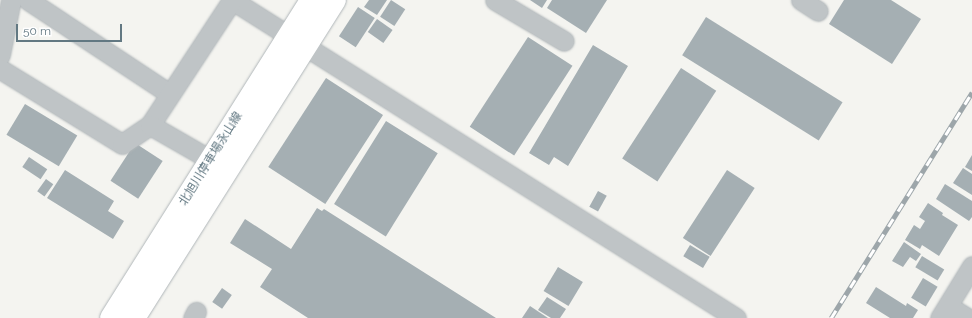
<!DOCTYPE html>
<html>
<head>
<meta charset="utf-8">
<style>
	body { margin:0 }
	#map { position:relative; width:972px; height:318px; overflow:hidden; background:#f4f4f0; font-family:Raleway,"Noto Sans JP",sans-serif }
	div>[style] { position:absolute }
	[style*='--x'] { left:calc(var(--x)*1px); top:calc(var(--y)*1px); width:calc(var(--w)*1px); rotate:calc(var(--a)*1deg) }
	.building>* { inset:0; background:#a5afb3; transform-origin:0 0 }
	.roads { filter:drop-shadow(0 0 1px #b0b6b9) drop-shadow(0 0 1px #b0b6b9) }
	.minor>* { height:19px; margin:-9.5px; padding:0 9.5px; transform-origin:9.5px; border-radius:9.5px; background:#bfc4c6 }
	.major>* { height:22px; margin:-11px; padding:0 11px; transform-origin:11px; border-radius:11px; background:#fff }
	.rail>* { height:4.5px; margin-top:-2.25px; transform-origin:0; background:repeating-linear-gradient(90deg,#fff 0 9px,#9da6aa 0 18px); box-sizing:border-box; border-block:1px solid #9da6aa }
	span { translate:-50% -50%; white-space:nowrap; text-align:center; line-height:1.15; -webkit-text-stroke:4px #fff; paint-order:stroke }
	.street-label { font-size:12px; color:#627882 }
	.scale { position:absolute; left:16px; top:24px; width:106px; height:18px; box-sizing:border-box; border:2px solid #627882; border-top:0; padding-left:5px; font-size:12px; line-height:14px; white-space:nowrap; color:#627882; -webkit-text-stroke:3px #fff; paint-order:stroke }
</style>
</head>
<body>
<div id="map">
	<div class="building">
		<div style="clip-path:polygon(369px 0,387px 0,377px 15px,364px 7px)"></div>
		<div style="left:391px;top:0;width:17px;height:20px;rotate:33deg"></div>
		<div style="clip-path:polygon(530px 0,547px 0,542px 8px)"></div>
		<div style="clip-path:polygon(552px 0,607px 0,586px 33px,547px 8px)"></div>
		<div style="clip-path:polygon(844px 0,891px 0,921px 19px,892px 64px,829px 24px)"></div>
		<div style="left:358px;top:7px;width:20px;height:35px;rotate:33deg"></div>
		<div style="left:706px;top:17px;width:161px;height:45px;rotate:32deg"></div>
		<div style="left:377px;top:19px;width:19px;height:16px;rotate:35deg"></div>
		<div style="left:528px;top:37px;width:53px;height:107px;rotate:33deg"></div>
		<div style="clip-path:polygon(593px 45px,628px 66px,568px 166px,554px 157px,549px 165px,529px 153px)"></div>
		<div style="left:681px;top:68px;width:42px;height:108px;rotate:33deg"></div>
		<div style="left:326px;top:78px;width:68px;height:106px;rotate:33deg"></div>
		<div style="left:25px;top:104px;width:61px;height:36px;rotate:31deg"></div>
		<div style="left:386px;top:121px;width:61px;height:98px;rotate:32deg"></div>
		<div style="left:135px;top:143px;width:33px;height:45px;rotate:33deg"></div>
		<div style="clip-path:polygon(972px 155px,972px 171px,965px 167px)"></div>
		<div style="left:29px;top:157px;width:22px;height:12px;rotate:34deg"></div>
		<div style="clip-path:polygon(963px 168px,972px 174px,972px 195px,953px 183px)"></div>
		<div style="clip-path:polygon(65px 170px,114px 201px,108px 211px,124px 221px,113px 239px,47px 198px)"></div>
		<div style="left:727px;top:170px;width:33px;height:81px;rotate:33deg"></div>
		<div style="left:46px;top:179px;width:9px;height:15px;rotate:36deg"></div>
		<div style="clip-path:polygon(945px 184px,972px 201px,972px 217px,969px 221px,936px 199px)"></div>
		<div style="left:598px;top:191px;width:10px;height:18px;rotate:29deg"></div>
		<div style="clip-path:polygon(928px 203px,943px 213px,942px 215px,958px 225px,939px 256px,922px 245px,920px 249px,905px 240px,914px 225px,920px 229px,925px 221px,919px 217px)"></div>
		<div style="clip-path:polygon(317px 208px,322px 211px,324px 209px,496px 318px,308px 318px,260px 287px,272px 269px,230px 243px,245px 219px,291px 249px)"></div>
		<div style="clip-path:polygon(904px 242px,921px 254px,916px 261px,910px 257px,903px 267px,892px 261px)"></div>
		<div style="left:690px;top:245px;width:23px;height:13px;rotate:31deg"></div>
		<div style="left:922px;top:256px;width:26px;height:13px;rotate:31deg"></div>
		<div style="left:558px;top:267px;width:29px;height:28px;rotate:31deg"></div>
		<div style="left:923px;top:278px;width:17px;height:23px;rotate:31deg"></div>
		<div style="clip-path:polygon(876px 287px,906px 306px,907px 303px,918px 310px,913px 318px,890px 318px,866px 303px)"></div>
		<div style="left:222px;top:288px;width:12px;height:17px;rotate:35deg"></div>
		<div style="clip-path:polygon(547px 297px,566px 309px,560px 318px,551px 318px,538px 310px)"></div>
		<div style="clip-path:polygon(530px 306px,548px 318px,522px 318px)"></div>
	</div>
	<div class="roads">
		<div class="minor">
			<div style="--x:28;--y:0;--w:170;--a:33.5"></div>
			<div style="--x:232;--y:0;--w:596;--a:32.25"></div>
			<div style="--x:495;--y:0;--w:80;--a:30.7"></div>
			<div style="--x:801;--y:0;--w:20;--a:33"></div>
			<div style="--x:0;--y:55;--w:56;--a:-78.7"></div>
			<div style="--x:0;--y:69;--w:143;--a:31.6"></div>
			<div style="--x:122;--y:144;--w:34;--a:-34"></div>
			<div style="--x:150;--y:125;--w:149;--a:-56.7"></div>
			<div style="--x:150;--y:125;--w:84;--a:29.9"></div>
			<div style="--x:948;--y:306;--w:22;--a:32"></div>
			<div style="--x:193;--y:318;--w:7;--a:-63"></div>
			<div style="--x:940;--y:318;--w:61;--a:-58.4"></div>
		</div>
		<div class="major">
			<div style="--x:111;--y:318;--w:376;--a:-57.8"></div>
			<div style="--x:134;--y:318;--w:376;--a:-57.7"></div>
		</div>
	</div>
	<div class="rail">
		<div style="--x:831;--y:318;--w:266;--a:-58"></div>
	</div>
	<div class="street-label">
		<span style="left:211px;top:159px;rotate:-58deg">北旭川停車場永山線</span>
	</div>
	<div class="scale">50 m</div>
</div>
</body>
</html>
